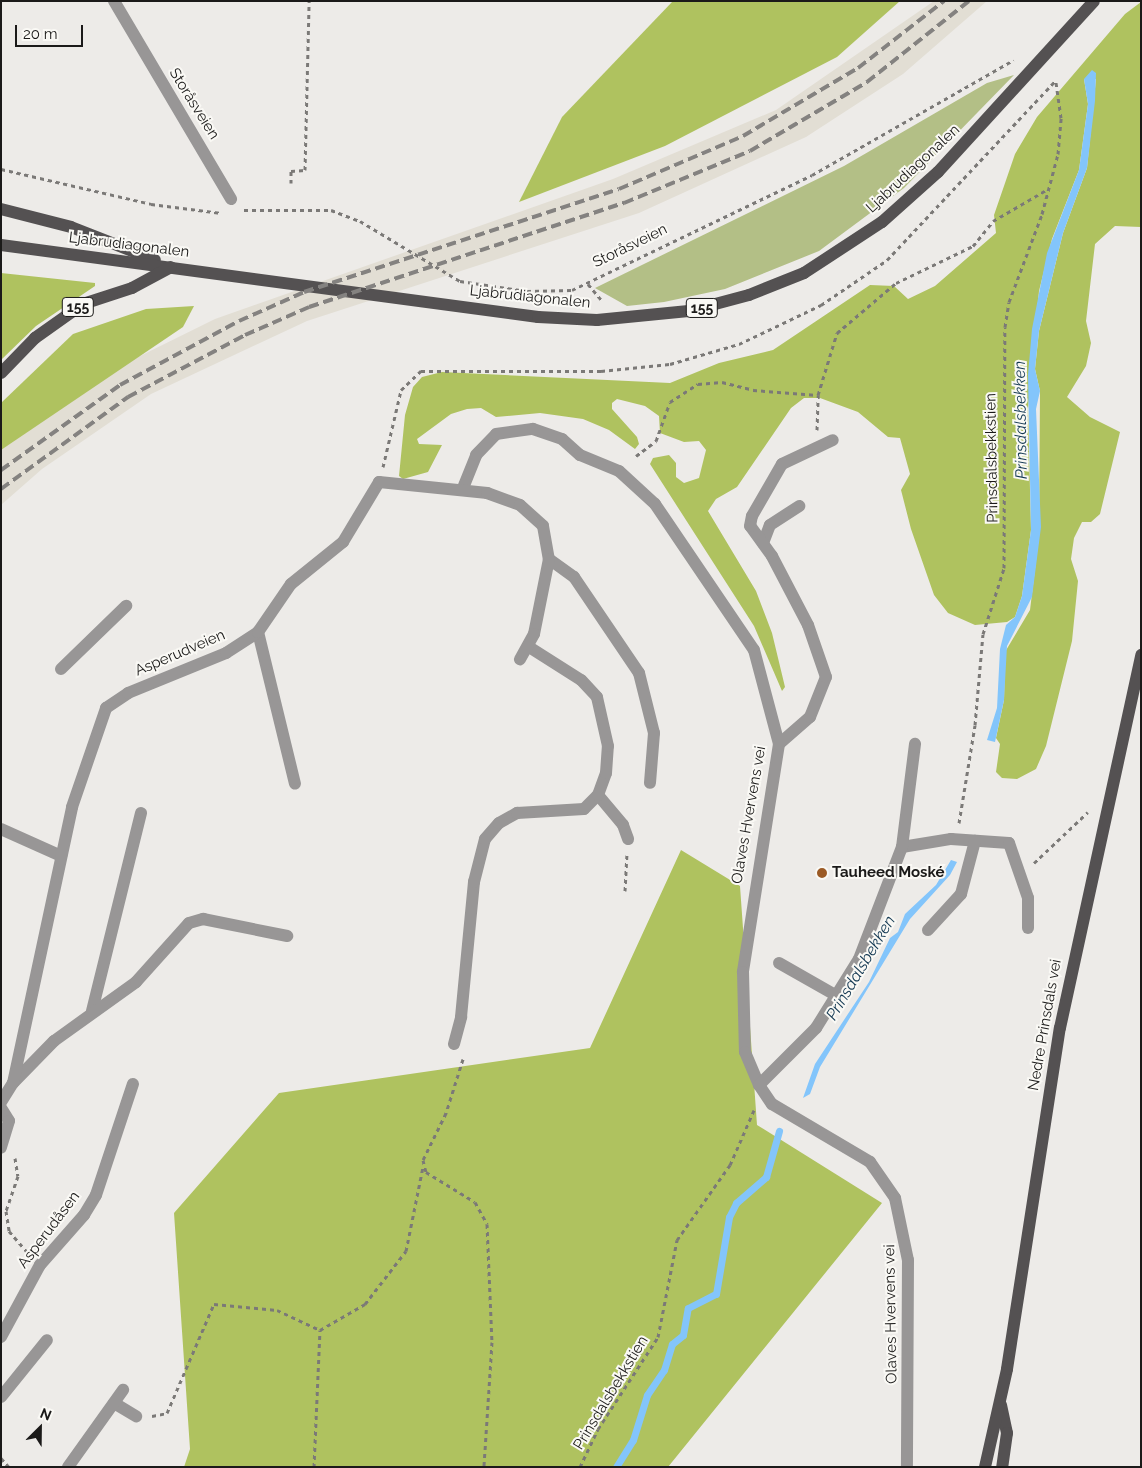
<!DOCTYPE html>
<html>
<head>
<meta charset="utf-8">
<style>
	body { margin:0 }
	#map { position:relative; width:1142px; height:1468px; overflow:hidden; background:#edebe8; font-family:Raleway,sans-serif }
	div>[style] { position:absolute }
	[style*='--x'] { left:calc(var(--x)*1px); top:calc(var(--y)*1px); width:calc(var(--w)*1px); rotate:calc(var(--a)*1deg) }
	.built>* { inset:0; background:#e2ded4 }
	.green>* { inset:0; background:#b3bf86 }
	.forest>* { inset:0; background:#afc25f }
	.water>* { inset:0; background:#83c5fb }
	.stream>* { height:7px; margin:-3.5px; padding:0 3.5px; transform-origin:3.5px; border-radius:3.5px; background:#83c5fb }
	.path>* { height:3px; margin-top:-1.5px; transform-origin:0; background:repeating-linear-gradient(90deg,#7b7977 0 4px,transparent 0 8px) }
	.minor>* { height:12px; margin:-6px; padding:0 6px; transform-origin:6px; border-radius:6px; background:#989696 }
	.major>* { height:12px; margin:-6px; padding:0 6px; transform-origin:6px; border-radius:6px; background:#545152 }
	.rail>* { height:4px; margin-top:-2px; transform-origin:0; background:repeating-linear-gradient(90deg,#848280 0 10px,transparent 0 15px) }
	.dots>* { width:14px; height:14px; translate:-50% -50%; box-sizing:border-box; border:2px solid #faf9f5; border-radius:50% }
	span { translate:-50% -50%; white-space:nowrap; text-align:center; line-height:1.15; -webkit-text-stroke:4px #faf9f5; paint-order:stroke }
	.shield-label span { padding:1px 4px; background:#faf9f5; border:1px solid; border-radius:4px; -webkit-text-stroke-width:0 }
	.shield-label { font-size:14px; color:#1b1a19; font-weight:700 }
	.street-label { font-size:15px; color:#1b1a19 }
	.poi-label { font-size:15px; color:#1b1a19; font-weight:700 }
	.left { translate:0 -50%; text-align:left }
	.water-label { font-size:16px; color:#133852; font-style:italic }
	.frame { position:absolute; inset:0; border:2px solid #1b1a19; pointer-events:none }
	.north { position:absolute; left:15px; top:1403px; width:50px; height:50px; -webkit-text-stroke:4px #faf9f5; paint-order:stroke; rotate:23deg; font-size:14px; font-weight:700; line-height:20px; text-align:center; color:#1b1a19 }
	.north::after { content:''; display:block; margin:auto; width:18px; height:22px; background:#1b1a19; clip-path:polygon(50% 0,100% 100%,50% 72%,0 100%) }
	.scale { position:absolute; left:15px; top:25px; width:68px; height:22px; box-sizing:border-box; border:2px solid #1b1a19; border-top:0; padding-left:6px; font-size:15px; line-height:18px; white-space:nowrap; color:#1b1a19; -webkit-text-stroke:4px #faf9f5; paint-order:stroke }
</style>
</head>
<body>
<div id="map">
	<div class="built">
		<div style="clip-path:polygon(934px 1px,987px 1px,903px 74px,806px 137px,639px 213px,307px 321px,151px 394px,42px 469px,1px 505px,1px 447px,128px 362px,215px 319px,613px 179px,776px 110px)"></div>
	</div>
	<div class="green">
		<div style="clip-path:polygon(1014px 75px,904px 188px,819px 251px,725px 289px,664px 302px,627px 306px,595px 288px,844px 166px,987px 83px)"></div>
	</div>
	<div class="forest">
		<div style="clip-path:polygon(673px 1px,900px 1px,837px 57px,665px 146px,519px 202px,562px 117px)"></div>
		<div style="clip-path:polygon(1141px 2px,1141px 227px,1115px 226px,1095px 244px,1086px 321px,1091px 343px,1086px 366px,1067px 397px,1090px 417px,1120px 432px,1100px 514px,1091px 522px,1082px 522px,1074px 538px,1071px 559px,1078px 581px,1072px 641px,1046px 746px,1036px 769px,1017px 779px,1002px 778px,996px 772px,1000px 744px,996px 738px,1004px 700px,1005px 652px,1030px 610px,1039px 536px,1040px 391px,1035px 369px,1039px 331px,1063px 233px,1087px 168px,1096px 79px,1084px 79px,1088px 104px,1079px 170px,1052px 239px,1039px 291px,1028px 409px,1031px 530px,1022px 596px,1015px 617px,1007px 622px,975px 625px,948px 613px,934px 595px,911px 529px,901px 490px,910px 474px,900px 438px,888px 437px,858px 412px,820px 398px,804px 398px,791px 408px,737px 487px,716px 499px,708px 511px,756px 591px,772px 633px,785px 687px,782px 691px,754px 626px,650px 464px,653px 458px,669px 455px,676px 463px,676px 477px,684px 483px,699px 478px,706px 450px,699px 441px,684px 442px,660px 433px,659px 416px,645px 406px,617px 399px,612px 403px,612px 409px,637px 437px,639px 444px,635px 449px,609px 430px,583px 419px,540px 413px,496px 417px,481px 408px,467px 409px,451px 414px,417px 439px,419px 444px,442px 445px,428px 472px,403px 479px,399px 476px,405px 415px,413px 387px,422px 377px,442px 372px,670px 383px,719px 363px,773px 350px,870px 285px,894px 286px,908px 299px,935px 286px,996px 233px,994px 215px,1004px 186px,1015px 154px,1037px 117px,1125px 14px)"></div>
		<div style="clip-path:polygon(1px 273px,95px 283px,95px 286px,36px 326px,1px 360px)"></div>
		<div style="clip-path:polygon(194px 306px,183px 327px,1px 450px,1px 403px,73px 334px,146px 309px)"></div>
		<div style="clip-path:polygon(681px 850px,740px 886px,757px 1125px,882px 1203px,668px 1467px,184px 1467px,190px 1449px,174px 1213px,279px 1093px,590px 1048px)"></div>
	</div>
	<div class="water">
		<div style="clip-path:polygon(1092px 70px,1096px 73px,1095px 101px,1087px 168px,1063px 233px,1039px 331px,1035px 369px,1040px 391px,1036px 409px,1041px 527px,1032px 597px,1007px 646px,1004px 700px,995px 742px,987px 740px,997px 708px,1000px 649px,1006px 625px,1015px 617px,1022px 596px,1031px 530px,1028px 375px,1032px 329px,1047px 253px,1079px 170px,1088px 104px,1084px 79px)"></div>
		<div style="clip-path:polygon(951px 860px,957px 862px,950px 875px,910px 919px,820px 1067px,810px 1094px,803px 1098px,815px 1064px,869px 982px,890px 938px,898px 932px,905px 914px,936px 885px)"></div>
	</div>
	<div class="stream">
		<div style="--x:616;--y:1467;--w:32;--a:-58"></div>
		<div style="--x:633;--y:1440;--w:47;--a:-72.7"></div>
		<div style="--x:647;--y:1395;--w:30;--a:-56"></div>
		<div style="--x:664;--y:1370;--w:27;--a:-73"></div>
		<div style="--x:672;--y:1344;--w:14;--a:-39"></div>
		<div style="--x:683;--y:1335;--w:27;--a:-80"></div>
		<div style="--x:688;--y:1308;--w:31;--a:-27"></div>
		<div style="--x:716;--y:1294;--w:78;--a:-80.4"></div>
		<div style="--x:729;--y:1217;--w:16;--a:-63"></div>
		<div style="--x:736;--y:1203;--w:40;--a:-41"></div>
		<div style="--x:766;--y:1177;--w:48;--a:-74.2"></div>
	</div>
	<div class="path">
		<div style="--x:1;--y:169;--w:154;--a:13.1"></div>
		<div style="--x:151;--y:204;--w:71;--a:7.3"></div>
		<div style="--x:291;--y:183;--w:12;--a:-90"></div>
		<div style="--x:291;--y:171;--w:14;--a:-4"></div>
		<div style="--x:305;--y:170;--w:169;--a:-88.6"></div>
		<div style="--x:244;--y:210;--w:87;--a:0"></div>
		<div style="--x:331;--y:210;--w:31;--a:21"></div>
		<div style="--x:360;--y:221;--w:117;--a:31"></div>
		<div style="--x:460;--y:281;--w:68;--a:8.5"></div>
		<div style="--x:527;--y:291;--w:45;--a:-1.3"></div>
		<div style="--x:572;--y:290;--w:266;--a:-25.6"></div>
		<div style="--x:812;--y:175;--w:232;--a:-29.7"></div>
		<div style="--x:588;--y:284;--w:23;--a:50"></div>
		<div style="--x:817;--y:430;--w:35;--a:-88"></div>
		<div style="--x:818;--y:395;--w:65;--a:-73"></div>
		<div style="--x:837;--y:333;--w:77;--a:-40.3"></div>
		<div style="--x:896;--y:283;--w:85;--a:-25.7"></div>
		<div style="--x:973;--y:246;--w:32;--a:-51"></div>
		<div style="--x:993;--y:221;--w:64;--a:-30.2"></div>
		<div style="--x:636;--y:456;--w:25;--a:-37"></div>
		<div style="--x:656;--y:441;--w:41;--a:-70.3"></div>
		<div style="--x:670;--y:402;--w:33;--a:-33"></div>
		<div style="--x:698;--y:384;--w:24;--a:-5"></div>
		<div style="--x:722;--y:382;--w:32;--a:14"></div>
		<div style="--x:753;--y:390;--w:65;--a:4.4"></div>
		<div style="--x:383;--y:467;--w:79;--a:-76.8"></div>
		<div style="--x:401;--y:390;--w:28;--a:-44"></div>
		<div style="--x:421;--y:371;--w:180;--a:0"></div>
		<div style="--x:601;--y:371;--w:69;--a:-5.8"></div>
		<div style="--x:670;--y:364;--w:72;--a:-16.2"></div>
		<div style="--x:739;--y:344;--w:91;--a:-25.4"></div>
		<div style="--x:821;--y:305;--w:80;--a:-34.3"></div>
		<div style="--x:887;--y:260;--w:247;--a:-46.8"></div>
		<div style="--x:959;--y:823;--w:99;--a:-80.7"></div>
		<div style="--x:975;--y:725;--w:91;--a:-85"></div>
		<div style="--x:983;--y:634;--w:69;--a:-72.3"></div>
		<div style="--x:1004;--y:568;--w:241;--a:-89.8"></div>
		<div style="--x:1005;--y:327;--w:25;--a:-81"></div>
		<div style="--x:1009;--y:302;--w:94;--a:-69.4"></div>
		<div style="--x:1042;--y:214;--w:62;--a:-75.1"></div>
		<div style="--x:1058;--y:154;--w:36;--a:-85"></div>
		<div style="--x:1061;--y:118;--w:37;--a:-98"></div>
		<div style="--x:1034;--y:863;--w:74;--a:-43.4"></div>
		<div style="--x:625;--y:891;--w:36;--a:-87"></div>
		<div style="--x:463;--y:1059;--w:57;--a:107.5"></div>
		<div style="--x:446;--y:1113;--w:52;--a:116.1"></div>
		<div style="--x:423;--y:1160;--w:12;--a:76"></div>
		<div style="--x:426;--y:1172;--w:57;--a:31.5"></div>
		<div style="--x:475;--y:1202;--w:25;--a:61"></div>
		<div style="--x:487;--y:1224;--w:118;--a:87.6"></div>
		<div style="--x:492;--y:1342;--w:125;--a:93.7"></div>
		<div style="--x:15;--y:1158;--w:18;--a:81"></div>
		<div style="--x:18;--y:1176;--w:37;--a:109"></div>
		<div style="--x:6;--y:1211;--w:20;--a:81"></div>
		<div style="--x:9;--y:1231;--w:30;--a:49"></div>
		<div style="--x:152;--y:1416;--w:15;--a:-11"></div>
		<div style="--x:167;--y:1413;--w:119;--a:-66.7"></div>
		<div style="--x:214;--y:1304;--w:63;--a:5.4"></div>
		<div style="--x:277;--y:1310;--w:47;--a:24.9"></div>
		<div style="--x:1;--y:1458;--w:12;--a:48"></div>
		<div style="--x:314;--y:1467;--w:137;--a:-87.5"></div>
		<div style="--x:320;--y:1330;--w:52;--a:-30"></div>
		<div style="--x:365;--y:1304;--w:67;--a:-52.3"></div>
		<div style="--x:406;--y:1251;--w:86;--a:-78.6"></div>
		<div style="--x:580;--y:1467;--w:42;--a:-64.7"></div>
		<div style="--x:598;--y:1429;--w:110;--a:-56.9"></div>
		<div style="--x:658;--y:1337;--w:99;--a:-78.9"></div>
		<div style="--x:677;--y:1240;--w:92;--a:-54.8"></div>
		<div style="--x:730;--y:1165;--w:60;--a:-66.4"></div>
	</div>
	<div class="minor">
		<div style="--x:114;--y:1;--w:230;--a:59.4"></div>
		<div style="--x:463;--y:488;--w:35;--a:-68"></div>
		<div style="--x:476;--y:455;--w:29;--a:-46"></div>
		<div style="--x:496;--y:434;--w:37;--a:-8"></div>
		<div style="--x:533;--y:429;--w:31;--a:19"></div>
		<div style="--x:562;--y:439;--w:24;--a:42"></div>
		<div style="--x:580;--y:455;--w:42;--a:22.3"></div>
		<div style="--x:619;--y:471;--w:49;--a:42.5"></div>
		<div style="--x:655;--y:504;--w:176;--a:55.9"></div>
		<div style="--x:754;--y:650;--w:97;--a:75.1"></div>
		<div style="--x:779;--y:744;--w:231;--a:99"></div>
		<div style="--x:743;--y:972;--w:80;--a:88.6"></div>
		<div style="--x:745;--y:1052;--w:36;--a:67"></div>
		<div style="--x:759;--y:1085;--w:23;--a:56"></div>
		<div style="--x:772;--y:1104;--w:114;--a:30.6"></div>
		<div style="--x:870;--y:1162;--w:44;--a:55.2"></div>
		<div style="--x:895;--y:1198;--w:63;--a:78.2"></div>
		<div style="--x:908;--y:1260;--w:207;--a:90.3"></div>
		<div style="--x:763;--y:543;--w:19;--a:-69"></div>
		<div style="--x:770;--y:525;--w:35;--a:-33"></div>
		<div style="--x:549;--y:559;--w:31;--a:36"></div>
		<div style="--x:574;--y:577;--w:116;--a:55.9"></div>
		<div style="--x:639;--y:673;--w:62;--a:76"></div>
		<div style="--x:654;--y:733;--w:50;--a:94.6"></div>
		<div style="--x:258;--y:632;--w:156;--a:76.3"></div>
		<div style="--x:61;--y:669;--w:91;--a:-44.1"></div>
		<div style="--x:779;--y:744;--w:41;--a:-41.1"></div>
		<div style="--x:810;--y:717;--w:43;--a:-68.2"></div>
		<div style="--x:826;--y:677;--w:55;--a:-109.1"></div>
		<div style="--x:808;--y:625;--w:78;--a:-117.6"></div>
		<div style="--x:772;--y:556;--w:37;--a:-126"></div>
		<div style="--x:750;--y:526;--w:10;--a:-79"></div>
		<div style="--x:752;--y:516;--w:60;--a:-60"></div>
		<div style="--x:782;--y:464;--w:56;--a:-25.2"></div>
		<div style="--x:598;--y:795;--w:39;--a:50"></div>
		<div style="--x:623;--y:825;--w:15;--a:70"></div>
		<div style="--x:1;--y:829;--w:66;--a:24.2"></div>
		<div style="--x:902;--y:847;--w:50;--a:-9.3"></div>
		<div style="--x:951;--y:839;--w:58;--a:3.9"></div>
		<div style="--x:1009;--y:843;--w:58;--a:70.9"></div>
		<div style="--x:1028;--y:898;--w:30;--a:90"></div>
		<div style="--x:928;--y:930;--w:49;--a:-47.5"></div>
		<div style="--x:961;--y:894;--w:55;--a:-75.2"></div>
		<div style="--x:779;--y:963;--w:67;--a:29.6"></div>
		<div style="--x:92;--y:1011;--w:204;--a:-76.1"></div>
		<div style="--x:454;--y:1044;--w:28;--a:-75"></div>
		<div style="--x:461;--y:1017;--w:136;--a:-84.5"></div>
		<div style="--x:474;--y:882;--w:44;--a:-75.7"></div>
		<div style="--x:485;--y:839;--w:21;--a:-49"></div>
		<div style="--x:499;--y:823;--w:21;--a:-29"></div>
		<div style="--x:517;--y:813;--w:67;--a:-3.4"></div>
		<div style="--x:584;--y:809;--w:20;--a:-45"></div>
		<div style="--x:598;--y:795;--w:23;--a:-70"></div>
		<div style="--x:606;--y:773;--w:27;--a:-86"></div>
		<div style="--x:608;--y:746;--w:50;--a:-102.7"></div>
		<div style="--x:597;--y:697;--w:23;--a:-133"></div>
		<div style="--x:581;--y:680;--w:62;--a:-147.6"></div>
		<div style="--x:13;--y:1083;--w:59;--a:-45.7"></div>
		<div style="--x:54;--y:1041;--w:101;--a:-35.7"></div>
		<div style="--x:136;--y:982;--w:79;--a:-48.1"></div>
		<div style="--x:189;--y:923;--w:15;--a:-16"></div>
		<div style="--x:203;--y:919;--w:86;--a:11.4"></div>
		<div style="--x:759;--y:1085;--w:81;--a:-45"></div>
		<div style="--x:816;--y:1028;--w:81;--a:-58.1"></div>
		<div style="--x:859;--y:959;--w:120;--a:-69"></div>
		<div style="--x:902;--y:847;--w:104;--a:-82.8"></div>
		<div style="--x:1;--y:1102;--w:22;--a:-58"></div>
		<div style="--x:13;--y:1083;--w:282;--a:-77.9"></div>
		<div style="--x:72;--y:807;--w:105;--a:-71"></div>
		<div style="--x:106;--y:708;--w:27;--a:-34"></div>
		<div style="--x:128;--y:693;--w:106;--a:-22.2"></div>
		<div style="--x:226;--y:653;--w:38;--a:-33"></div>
		<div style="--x:258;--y:632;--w:58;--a:-55.5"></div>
		<div style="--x:291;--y:584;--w:67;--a:-38.9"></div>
		<div style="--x:343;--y:542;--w:70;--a:-59"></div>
		<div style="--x:379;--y:482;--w:109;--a:5.8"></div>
		<div style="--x:487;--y:493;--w:35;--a:20"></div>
		<div style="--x:520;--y:505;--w:31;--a:42"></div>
		<div style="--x:543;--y:526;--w:34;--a:80"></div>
		<div style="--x:549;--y:559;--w:76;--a:101.3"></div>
		<div style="--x:534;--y:634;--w:29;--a:119"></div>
		<div style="--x:1;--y:1108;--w:15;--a:58"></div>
		<div style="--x:9;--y:1121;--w:28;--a:107"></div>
		<div style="--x:1;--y:1337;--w:82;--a:-61.6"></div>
		<div style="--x:40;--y:1265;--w:67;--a:-48.7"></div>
		<div style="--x:84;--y:1215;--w:23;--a:-59"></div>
		<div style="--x:96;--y:1195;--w:117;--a:-71.6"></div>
		<div style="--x:1;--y:1397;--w:73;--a:-51.1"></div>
		<div style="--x:114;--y:1403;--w:26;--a:31"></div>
		<div style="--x:68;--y:1467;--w:95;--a:-54.5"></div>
	</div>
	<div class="major">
		<div style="--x:1;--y:209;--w:72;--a:14.4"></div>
		<div style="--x:71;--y:227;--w:90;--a:21.4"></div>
		<div style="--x:1;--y:245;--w:542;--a:7.64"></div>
		<div style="--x:538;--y:317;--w:59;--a:2.9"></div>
		<div style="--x:597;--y:320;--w:92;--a:-5.6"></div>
		<div style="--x:689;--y:311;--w:62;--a:-14.9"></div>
		<div style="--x:749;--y:295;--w:59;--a:-21.8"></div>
		<div style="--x:804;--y:273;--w:93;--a:-33.2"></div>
		<div style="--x:882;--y:222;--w:75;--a:-41.8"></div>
		<div style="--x:938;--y:172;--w:231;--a:-47.6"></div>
		<div style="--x:1;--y:373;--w:49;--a:-45.8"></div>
		<div style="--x:35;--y:338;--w:59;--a:-35.3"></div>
		<div style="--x:83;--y:304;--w:52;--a:-18.1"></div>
		<div style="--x:132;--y:288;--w:44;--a:-28.3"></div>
		<div style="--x:1001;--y:1405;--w:29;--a:78"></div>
		<div style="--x:1007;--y:1433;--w:34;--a:98"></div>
		<div style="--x:985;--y:1467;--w:100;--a:-77.3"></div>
		<div style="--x:1007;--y:1369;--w:345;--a:-81.2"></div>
		<div style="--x:1060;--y:1028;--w:382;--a:-77.7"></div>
	</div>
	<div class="rail">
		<div style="--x:1;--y:470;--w:146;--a:-35.5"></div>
		<div style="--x:120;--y:385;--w:135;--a:-28.3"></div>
		<div style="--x:239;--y:321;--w:71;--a:-24"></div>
		<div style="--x:304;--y:292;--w:331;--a:-18.1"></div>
		<div style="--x:619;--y:189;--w:135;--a:-23.1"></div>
		<div style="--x:743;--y:136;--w:134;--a:-30.6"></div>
		<div style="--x:858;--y:68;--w:109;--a:-37.9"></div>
		<div style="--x:1;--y:489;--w:157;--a:-35.9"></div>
		<div style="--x:128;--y:397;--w:132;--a:-27.9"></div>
		<div style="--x:245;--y:335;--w:70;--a:-23.6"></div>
		<div style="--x:309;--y:307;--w:332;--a:-18.3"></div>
		<div style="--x:624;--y:203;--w:136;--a:-22.4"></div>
		<div style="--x:750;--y:151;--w:136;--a:-30.5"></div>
		<div style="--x:867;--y:82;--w:130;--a:-38.5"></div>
	</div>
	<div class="dots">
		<div style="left:822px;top:873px;background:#9b5a25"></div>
	</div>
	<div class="shield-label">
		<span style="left:78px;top:307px">155</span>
		<span style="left:702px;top:308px">155</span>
	</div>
	<div class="street-label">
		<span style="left:194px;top:104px;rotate:58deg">Storåsveien</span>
		<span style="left:913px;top:169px;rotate:-43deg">Ljabrudiagonalen</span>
		<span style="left:129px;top:245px;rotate:7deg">Ljabrudiagonalen</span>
		<span style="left:630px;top:246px;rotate:-26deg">Storåsveien</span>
		<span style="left:530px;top:297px;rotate:6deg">Ljabrudiagonalen</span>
		<span style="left:992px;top:458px;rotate:-91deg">Prinsdalsbekkstien</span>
		<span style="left:180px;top:653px;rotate:-23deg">Asperudveien</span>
		<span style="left:749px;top:815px;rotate:-80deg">Olaves Hvervens vei</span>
		<span style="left:1045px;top:1025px;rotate:-80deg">Nedre Prinsdals vei</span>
		<span style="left:49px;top:1230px;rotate:-53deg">Asperudåsen</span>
		<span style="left:891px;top:1314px;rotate:-91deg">Olaves Hvervens vei</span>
		<span style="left:611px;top:1393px;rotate:-59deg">Prinsdalsbekkstien</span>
	</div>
	<div class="poi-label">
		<span class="left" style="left:832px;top:873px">Tauheed Moské</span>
	</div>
	<div class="water-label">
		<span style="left:1021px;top:420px;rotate:-91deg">Prinsdalsbekken</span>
		<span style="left:861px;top:968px;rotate:-59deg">Prinsdalsbekken</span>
	</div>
	<div class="frame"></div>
	<div class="north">N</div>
	<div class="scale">20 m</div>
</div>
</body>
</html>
